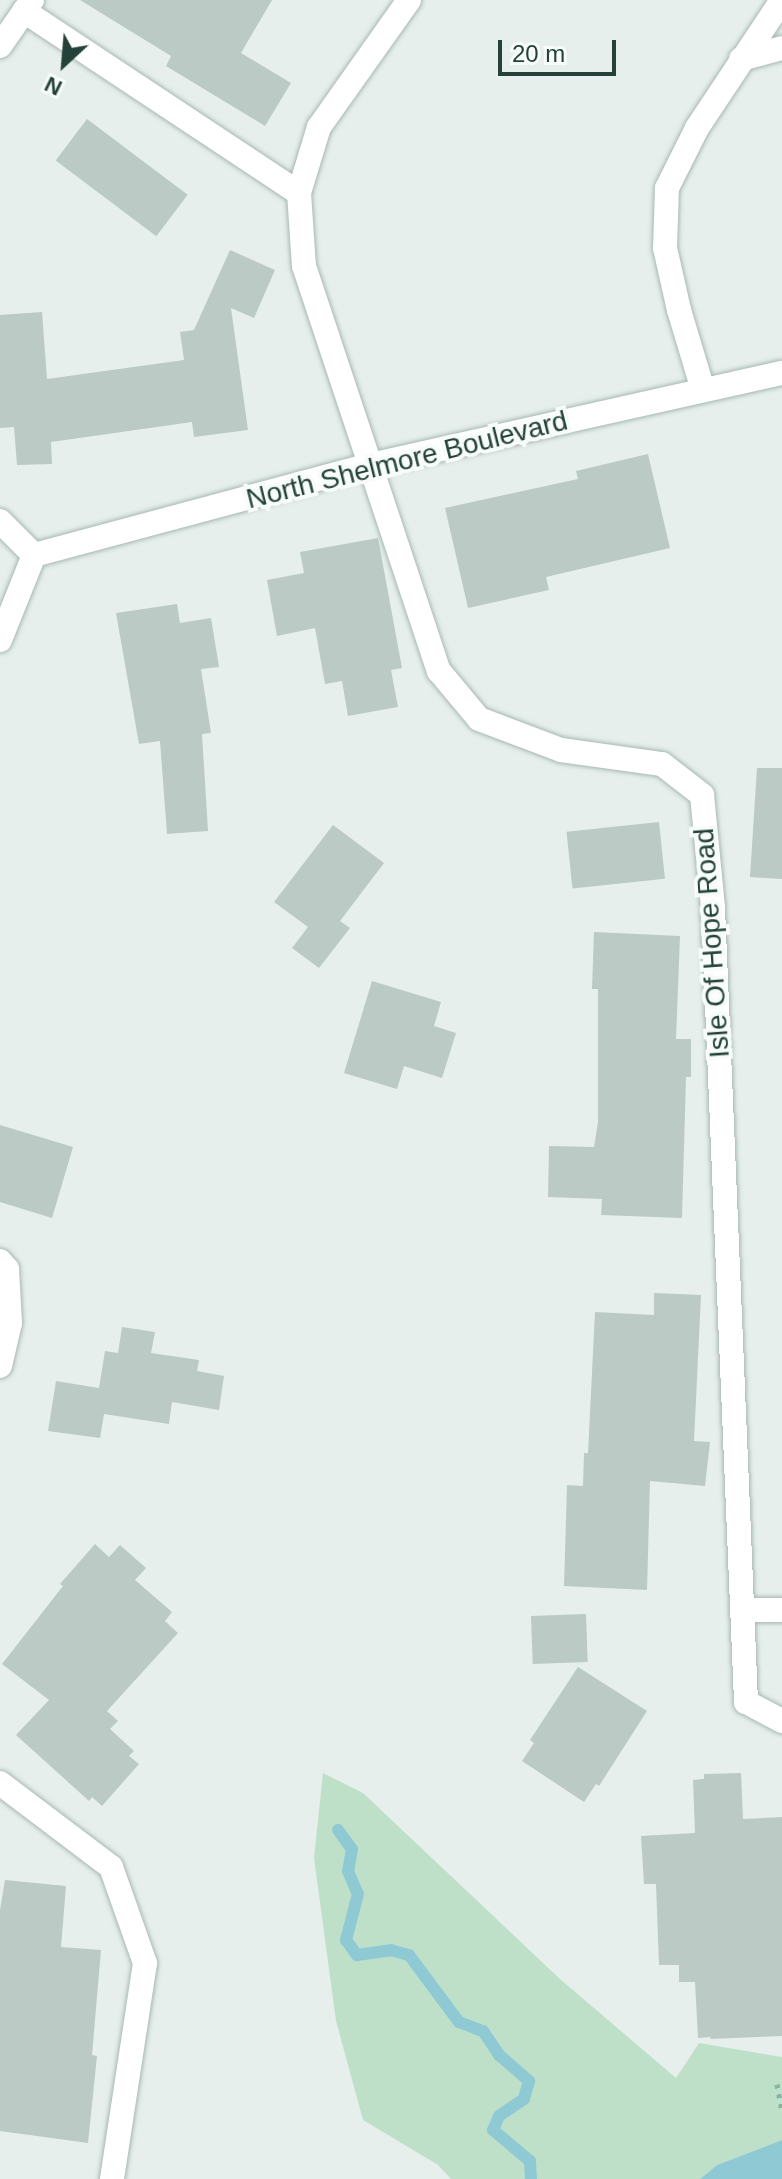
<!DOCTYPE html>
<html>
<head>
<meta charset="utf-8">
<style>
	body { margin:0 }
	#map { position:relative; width:782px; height:2179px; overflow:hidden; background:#e6efeb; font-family:Arial,sans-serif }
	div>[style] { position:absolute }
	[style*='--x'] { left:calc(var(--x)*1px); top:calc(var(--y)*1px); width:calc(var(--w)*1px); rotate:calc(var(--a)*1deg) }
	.green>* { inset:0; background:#bfe0c8 }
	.water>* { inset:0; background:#8ec9d4 }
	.stream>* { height:12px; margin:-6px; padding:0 6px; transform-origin:6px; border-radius:6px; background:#8ec9d4 }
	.building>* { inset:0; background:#bbcac4; transform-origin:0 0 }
	.path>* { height:5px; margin-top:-2.5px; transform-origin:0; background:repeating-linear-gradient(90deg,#86b3a5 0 4px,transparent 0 10px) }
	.roads { filter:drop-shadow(0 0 2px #a8b8b2) drop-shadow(0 0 2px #a8b8b2) }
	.lane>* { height:24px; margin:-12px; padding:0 12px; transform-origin:12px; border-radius:12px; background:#fff }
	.street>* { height:24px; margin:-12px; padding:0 12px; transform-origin:12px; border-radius:12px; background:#fff }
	span { translate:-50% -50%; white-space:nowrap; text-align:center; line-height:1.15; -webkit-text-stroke:8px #f7fbf9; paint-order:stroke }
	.street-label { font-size:28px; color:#24423a }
	.north { position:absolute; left:24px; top:24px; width:80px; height:80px; -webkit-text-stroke:6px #f7fbf9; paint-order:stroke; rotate:206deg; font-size:22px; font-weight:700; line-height:32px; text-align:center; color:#24423a }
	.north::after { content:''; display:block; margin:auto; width:28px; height:36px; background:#24423a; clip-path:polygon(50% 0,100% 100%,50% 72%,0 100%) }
	.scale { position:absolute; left:498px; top:40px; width:118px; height:36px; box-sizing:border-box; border:4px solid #24423a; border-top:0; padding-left:10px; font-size:24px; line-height:28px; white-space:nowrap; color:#24423a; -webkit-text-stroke:6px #f7fbf9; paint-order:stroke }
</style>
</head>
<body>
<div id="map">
	<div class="green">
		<div style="clip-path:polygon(323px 1773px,363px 1793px,560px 1979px,676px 2078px,699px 2043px,782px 2057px,782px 2140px,717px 2165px,700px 2179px,451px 2179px,438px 2165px,363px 2120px,336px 2021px,314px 1858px)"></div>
	</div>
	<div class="water">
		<div style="clip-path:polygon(782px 2140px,782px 2179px,700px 2179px,717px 2165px)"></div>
	</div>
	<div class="stream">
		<div style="--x:338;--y:1830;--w:24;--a:54"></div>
		<div style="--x:352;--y:1849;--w:22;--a:100"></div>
		<div style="--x:348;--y:1871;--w:25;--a:67"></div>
		<div style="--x:358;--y:1894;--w:48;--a:104.6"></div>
		<div style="--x:346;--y:1940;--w:19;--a:54"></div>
		<div style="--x:357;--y:1955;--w:34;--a:-8"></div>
		<div style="--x:391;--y:1950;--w:19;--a:16"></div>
		<div style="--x:409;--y:1955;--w:84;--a:53.3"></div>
		<div style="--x:459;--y:2022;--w:26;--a:21"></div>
		<div style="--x:483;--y:2031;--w:29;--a:56"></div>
		<div style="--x:499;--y:2055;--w:40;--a:41"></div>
		<div style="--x:529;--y:2081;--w:19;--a:106"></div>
		<div style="--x:524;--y:2099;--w:30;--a:146"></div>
		<div style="--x:499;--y:2116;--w:15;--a:113"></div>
		<div style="--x:493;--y:2130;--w:48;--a:40"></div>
		<div style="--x:530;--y:2161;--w:18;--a:87"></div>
	</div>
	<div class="building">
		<div style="clip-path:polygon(80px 0,272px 0,241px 53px,291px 83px,265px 126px,166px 66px,171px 56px)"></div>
		<div style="left:87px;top:119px;width:126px;height:52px;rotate:37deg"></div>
		<div style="clip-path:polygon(230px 250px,275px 270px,254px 318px,231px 308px,248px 430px,194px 437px,192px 422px,51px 442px,52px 464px,17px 465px,14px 427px,0 428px,0 315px,42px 312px,47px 379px,184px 360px,180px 332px,194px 330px)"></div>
		<div style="clip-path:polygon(648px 454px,670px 548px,546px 577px,549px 590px,468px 608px,445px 508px,578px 479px,576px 471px)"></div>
		<div style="clip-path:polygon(378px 538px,402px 668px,391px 670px,398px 707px,348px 716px,342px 681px,325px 684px,315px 628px,277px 636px,267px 580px,304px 573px,300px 552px)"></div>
		<div style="clip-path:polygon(177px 604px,180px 623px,211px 618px,219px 667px,201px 669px,211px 733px,202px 734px,208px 831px,167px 834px,160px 741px,139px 744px,116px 613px)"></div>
		<div style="clip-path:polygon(757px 768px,782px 768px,782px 879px,750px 877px)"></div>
		<div style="left:659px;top:822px;width:57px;height:93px;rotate:84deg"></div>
		<div style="clip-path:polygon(333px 825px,384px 863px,340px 921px,350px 928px,319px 968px,292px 948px,308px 927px,274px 902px)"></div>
		<div style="clip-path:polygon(594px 932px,680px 936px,676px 1039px,691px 1039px,691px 1077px,686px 1077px,682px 1218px,601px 1215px,602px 1199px,548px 1197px,549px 1146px,594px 1147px,598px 1122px,598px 989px,592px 989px)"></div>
		<div style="clip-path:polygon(372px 981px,441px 1002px,434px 1026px,456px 1033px,442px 1078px,404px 1066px,397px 1089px,344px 1073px)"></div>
		<div style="clip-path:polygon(0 1125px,73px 1147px,52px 1218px,0 1202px)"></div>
		<div style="clip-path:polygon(654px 1293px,701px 1295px,694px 1441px,710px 1442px,705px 1486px,650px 1481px,647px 1590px,564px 1586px,567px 1485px,583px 1486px,584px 1453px,588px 1453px,595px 1312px,654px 1315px)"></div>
		<div style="clip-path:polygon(122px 1327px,155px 1332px,151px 1353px,199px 1360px,197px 1371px,224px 1376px,219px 1410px,172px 1402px,169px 1424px,104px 1414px,100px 1438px,48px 1431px,56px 1381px,99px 1388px,105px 1351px,118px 1353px)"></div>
		<div style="clip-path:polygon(95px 1544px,109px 1557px,120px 1545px,146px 1568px,135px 1580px,172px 1612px,165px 1621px,178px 1633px,107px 1711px,118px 1721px,110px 1729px,134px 1751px,129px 1756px,139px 1764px,102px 1806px,92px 1797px,89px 1801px,16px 1735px,49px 1700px,2px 1664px,63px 1586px,60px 1584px)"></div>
		<div style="left:586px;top:1614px;width:48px;height:55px;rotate:88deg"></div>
		<div style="clip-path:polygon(578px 1667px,647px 1711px,599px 1786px,596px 1784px,584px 1802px,522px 1761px,534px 1743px,530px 1740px)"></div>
		<div style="clip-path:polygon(741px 1773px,743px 1819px,782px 1817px,782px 2036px,710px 2039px,711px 2037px,698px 2038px,695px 1982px,679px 1982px,679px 1965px,659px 1965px,656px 1884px,644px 1884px,641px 1836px,695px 1833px,693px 1780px,704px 1779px,704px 1774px)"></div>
		<div style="clip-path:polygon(5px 1880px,66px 1886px,61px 1947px,101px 1950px,92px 2055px,97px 2056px,88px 2143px,0 2131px,0 1910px)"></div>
	</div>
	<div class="path">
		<div style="--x:777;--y:2084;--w:29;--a:80"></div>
	</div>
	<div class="roads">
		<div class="lane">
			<div style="--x:741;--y:59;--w:42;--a:-15"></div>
			<div style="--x:703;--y:390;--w:84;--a:-106.7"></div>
			<div style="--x:679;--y:310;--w:64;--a:-102.7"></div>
			<div style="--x:665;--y:248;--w:60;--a:-88.1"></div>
			<div style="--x:667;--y:188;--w:67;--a:-63.4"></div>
			<div style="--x:697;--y:128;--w:154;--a:-56.4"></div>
		</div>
		<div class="street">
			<div style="--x:409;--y:0;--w:156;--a:125.3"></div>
			<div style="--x:319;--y:127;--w:69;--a:106.9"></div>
			<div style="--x:299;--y:193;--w:73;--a:86.1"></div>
			<div style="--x:304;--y:266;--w:427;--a:71.6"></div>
			<div style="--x:439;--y:671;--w:62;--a:50.2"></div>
			<div style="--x:479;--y:719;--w:88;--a:20.7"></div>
			<div style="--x:561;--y:750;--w:102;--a:7.9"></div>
			<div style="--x:662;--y:764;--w:51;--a:37.8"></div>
			<div style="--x:702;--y:795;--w:114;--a:84.4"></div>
			<div style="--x:713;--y:908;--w:795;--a:87.62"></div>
			<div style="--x:746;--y:1702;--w:41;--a:27.8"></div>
			<div style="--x:24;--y:11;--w:330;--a:33.5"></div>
			<div style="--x:0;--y:46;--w:56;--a:-55.2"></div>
			<div style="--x:0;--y:521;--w:48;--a:45"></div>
			<div style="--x:34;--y:555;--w:348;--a:-15"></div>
			<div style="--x:370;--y:465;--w:422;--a:-12.6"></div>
			<div style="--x:0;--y:640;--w:92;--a:-68.2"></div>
			<div style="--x:0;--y:1261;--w:11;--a:49"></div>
			<div style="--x:7;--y:1269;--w:54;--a:86.8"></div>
			<div style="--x:10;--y:1323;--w:44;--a:103.1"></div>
			<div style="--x:742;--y:1610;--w:40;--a:0"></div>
			<div style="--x:0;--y:1783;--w:139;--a:37.1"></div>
			<div style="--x:111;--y:1867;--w:102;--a:70.5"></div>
			<div style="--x:145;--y:1963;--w:219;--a:98.7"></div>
		</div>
	</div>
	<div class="street-label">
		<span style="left:407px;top:460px;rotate:-14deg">North Shelmore Boulevard</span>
		<span style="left:712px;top:943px;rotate:-94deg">Isle Of Hope Road</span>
	</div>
	<div class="north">N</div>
	<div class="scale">20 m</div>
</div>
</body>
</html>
